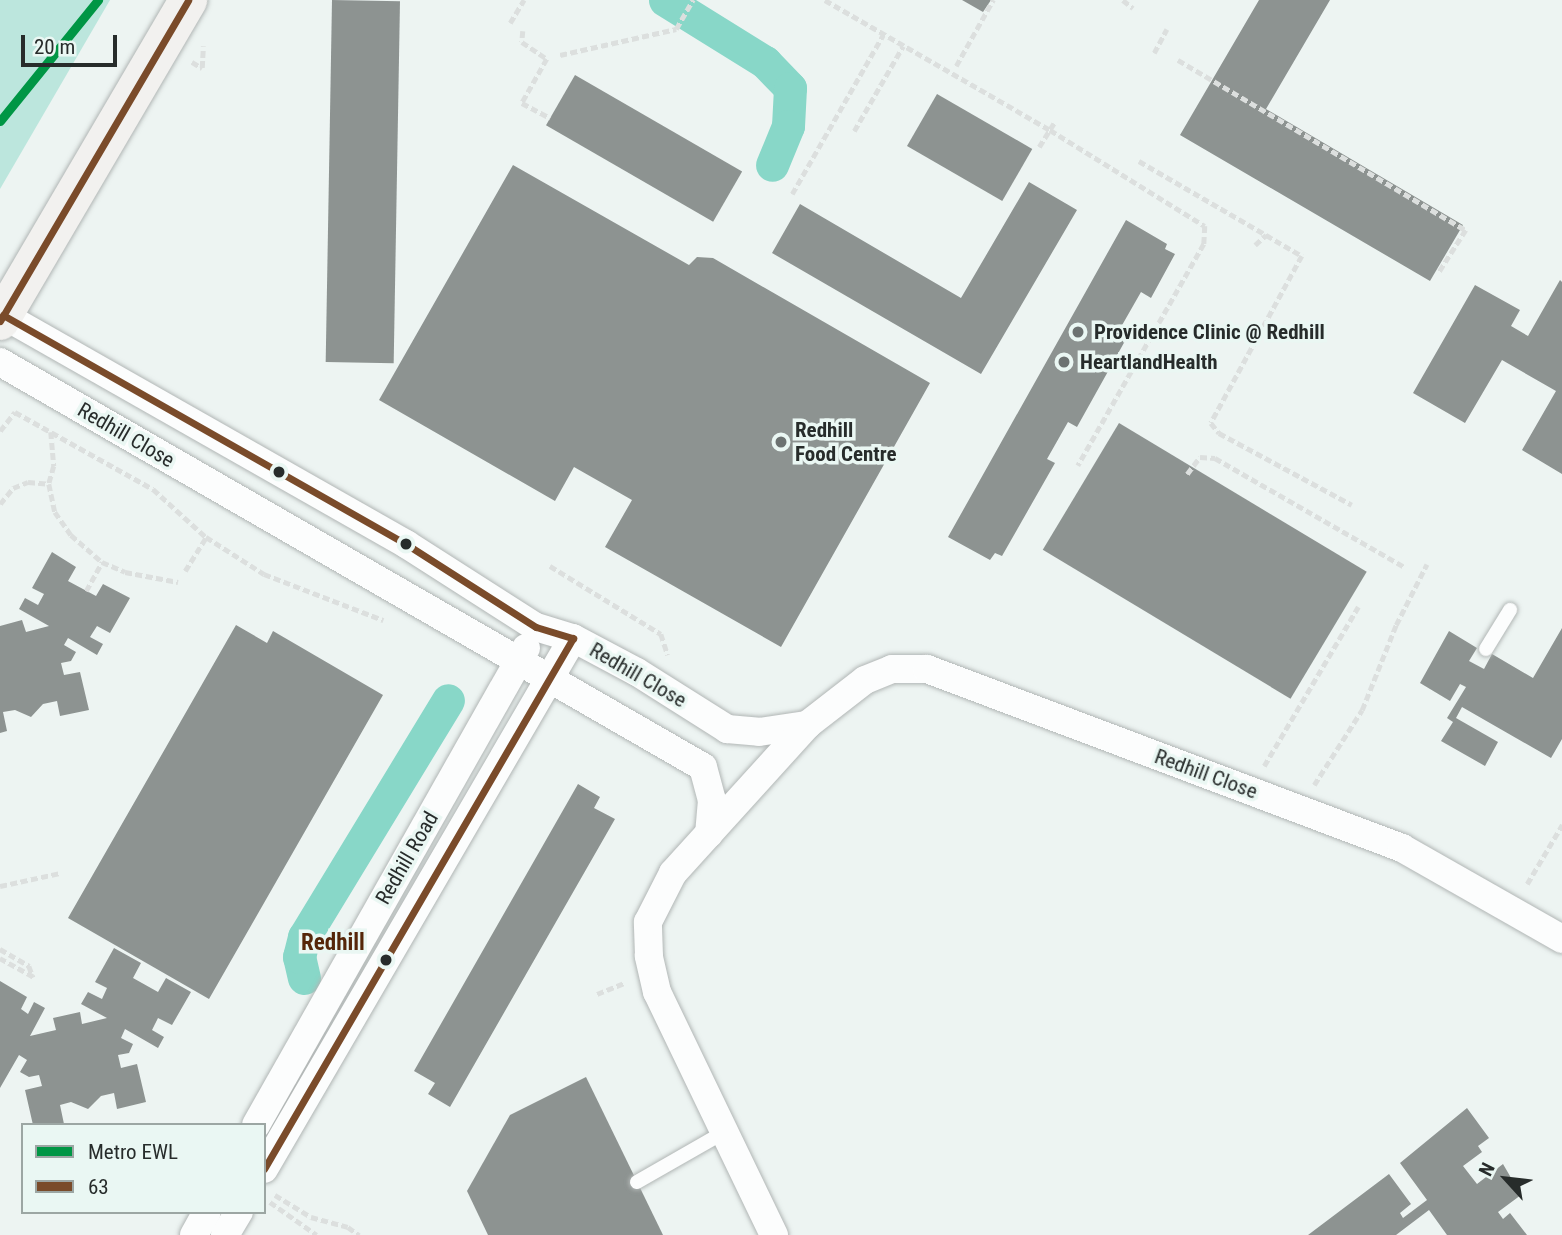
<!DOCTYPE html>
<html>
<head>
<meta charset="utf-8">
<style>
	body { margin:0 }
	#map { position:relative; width:1562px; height:1235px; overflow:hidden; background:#edf4f2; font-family:"Roboto Condensed",sans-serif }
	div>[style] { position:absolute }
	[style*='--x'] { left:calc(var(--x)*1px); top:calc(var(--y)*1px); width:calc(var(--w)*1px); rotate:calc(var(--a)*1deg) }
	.green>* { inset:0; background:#bce6dd }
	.canal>* { height:33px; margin:-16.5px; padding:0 16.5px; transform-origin:16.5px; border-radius:16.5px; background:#88d7c8 }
	.building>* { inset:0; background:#8d9391; transform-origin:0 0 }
	.path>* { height:4.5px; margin-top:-2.25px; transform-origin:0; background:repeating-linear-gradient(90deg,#dcdfde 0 7px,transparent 0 10.5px) }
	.roads { filter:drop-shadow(0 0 2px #b1b6b5) drop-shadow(0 0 2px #b1b6b5) }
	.service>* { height:14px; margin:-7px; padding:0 7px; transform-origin:7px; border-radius:7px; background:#fcfdfd }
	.minor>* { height:28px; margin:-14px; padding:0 14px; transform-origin:14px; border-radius:14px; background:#fcfdfd }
	.secondary>* { height:38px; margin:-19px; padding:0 19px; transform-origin:19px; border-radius:19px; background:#f2f1ef }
	.bus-1>* { height:7px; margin:-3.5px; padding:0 3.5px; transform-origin:3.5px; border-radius:3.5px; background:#7a4b2a }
	.metro-1>* { height:9px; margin:-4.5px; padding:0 4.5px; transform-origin:4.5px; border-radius:4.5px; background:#009645 }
	.dots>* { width:19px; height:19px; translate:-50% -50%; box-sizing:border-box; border:4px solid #eaf7f3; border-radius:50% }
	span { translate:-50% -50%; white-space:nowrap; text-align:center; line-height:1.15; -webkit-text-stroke:7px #eaf7f3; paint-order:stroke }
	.poi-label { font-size:21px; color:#272c2b; font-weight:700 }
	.left { translate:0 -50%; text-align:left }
	.street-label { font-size:21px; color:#272c2b }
	.neighbourhood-label { font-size:23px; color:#552609; font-weight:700 }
	.legend { position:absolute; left:21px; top:1123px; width:245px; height:91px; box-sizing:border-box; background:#eaf7f3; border:2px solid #9ca6a3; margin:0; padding:9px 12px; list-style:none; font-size:21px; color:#272c2b }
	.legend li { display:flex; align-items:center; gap:14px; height:35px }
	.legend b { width:35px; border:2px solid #9ca6a3 }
	.north { position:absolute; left:1471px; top:1144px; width:70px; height:70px; -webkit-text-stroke:5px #eaf7f3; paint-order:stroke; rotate:297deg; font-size:19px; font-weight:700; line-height:28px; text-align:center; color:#272c2b }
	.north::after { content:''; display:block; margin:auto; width:24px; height:32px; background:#272c2b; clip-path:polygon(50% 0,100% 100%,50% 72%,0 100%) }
	.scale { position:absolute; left:21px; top:35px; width:96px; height:32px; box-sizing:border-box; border:4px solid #272c2b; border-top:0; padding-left:9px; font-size:21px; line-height:24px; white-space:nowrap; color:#272c2b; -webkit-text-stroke:5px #eaf7f3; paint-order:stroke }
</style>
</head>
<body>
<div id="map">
	<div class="green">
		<div style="clip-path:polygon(0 0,110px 0,0 189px)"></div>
	</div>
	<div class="canal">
		<div style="--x:665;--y:0;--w:118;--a:31.8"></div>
		<div style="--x:765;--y:62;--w:36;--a:46"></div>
		<div style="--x:790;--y:88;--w:38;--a:93"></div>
		<div style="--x:788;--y:126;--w:42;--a:112.3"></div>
		<div style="--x:304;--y:978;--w:22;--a:-103"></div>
		<div style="--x:299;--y:957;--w:21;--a:-76"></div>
		<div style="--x:304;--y:937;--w:277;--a:-58.7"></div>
	</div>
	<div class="building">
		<div style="left:332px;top:0;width:68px;height:362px;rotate:1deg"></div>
		<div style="clip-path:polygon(962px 0,991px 0,983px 12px)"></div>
		<div style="clip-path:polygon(1259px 0,1330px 0,1266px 109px,1463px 225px,1430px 281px,1180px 135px)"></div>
		<div style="left:575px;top:75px;width:193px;height:58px;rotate:30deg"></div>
		<div style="left:937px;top:94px;width:110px;height:60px;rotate:30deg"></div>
		<div style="clip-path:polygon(513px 165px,689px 265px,697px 257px,713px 258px,930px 383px,781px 647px,605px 547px,632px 500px,574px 467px,555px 501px,379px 400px)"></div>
		<div style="clip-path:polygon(1029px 182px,1077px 210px,981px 374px,772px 253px,800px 204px,961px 298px)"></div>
		<div style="clip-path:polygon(1126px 220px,1167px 244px,1165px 249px,1175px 254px,1151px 298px,1141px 292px,1121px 327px,1130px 332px,1077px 427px,1068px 422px,1047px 459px,1055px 463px,1002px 556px,995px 553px,990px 560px,948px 537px)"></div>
		<div style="clip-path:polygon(1560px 280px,1562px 282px,1562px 474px,1522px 450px,1556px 391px,1502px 360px,1465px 423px,1413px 393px,1475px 285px,1520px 310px,1511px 326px,1528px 336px)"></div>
		<div style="left:1119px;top:423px;width:289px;height:148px;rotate:31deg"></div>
		<div style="clip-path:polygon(52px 552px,76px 567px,68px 581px,96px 596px,103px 584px,130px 598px,110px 633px,97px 626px,90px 637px,103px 644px,97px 655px,68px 638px,64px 645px,76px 652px,71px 661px,61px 663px,64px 675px,80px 672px,89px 710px,60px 716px,57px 701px,43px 704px,31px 717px,15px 710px,3px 712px,7px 731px,0 733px,0 626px,22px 620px,26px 632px,49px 626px,19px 609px,25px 598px,38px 605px,44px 594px,32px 588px)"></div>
		<div style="clip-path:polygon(236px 625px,267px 643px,273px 631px,383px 695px,209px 999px,68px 918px)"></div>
		<div style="clip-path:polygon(1562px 628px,1562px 739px,1551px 758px,1462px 707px,1456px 718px,1498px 742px,1485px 766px,1441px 741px,1453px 722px,1447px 718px,1466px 687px,1460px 684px,1450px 701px,1420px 683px,1449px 631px,1477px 648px,1469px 661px,1484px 669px,1492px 654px,1533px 678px)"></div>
		<div style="clip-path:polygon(578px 784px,600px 797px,594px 808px,615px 819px,450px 1107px,428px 1094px,435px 1083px,414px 1071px)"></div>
		<div style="clip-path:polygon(114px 948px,141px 963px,133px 978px,158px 992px,166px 978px,191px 992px,172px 1025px,158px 1018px,152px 1030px,164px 1037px,158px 1048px,125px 1029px,121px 1038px,133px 1044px,129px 1053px,118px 1055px,121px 1068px,137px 1064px,146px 1102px,117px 1109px,114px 1093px,101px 1096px,88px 1109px,71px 1102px,60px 1105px,64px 1124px,33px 1125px,25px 1090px,42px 1086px,39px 1075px,29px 1077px,20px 1072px,27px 1060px,19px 1055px,0 1088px,0 981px,27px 997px,21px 1009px,28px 1014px,34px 1002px,45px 1008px,30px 1036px,56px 1030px,53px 1018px,80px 1012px,82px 1024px,107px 1018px,81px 1004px,88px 992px,102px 999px,107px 988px,95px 982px)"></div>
		<div style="clip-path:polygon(586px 1077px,663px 1235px,488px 1235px,467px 1191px,510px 1115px)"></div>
		<div style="clip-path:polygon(1467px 1108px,1489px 1138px,1478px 1146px,1482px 1152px,1463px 1166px,1477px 1184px,1503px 1164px,1521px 1195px,1498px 1212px,1503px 1219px,1510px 1213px,1527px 1235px,1447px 1235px,1429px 1210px,1396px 1235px,1308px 1235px,1389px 1174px,1411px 1204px,1400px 1213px,1403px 1218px,1427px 1200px,1400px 1163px)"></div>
	</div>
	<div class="path">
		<div style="--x:825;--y:0;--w:260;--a:30"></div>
		<div style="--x:1050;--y:130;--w:182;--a:31.8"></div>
		<div style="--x:1205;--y:226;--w:18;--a:93"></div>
		<div style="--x:1204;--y:244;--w:255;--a:119.6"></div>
		<div style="--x:1123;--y:0;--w:13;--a:39"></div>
		<div style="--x:510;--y:23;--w:27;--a:-59"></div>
		<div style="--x:523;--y:31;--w:11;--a:95"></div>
		<div style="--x:522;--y:42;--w:30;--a:34"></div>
		<div style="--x:547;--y:59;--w:51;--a:119.6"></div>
		<div style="--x:522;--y:103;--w:32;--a:28"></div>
		<div style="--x:1154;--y:53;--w:27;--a:-62"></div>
		<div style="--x:560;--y:55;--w:119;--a:-12.6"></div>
		<div style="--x:676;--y:29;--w:34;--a:-60"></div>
		<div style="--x:1178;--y:60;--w:334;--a:30.6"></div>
		<div style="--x:1466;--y:230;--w:52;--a:122.5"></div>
		<div style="--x:192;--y:62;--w:12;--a:31"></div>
		<div style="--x:202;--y:68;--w:22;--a:-87"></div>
		<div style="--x:956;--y:66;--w:76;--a:-60.7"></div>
		<div style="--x:854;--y:131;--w:98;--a:-60"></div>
		<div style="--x:1039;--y:147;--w:28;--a:-58"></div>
		<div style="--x:1139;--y:161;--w:189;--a:30.2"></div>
		<div style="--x:1302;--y:256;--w:190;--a:118.6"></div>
		<div style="--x:1211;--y:423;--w:13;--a:51"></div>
		<div style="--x:1219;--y:433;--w:151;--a:28.4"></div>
		<div style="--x:792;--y:194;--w:183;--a:-60.2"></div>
		<div style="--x:1255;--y:245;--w:15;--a:-42"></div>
		<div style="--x:0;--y:431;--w:24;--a:-52"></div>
		<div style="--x:15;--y:412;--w:158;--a:29.2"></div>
		<div style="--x:153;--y:489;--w:72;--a:42.2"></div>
		<div style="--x:206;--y:537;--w:69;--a:32.5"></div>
		<div style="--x:264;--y:574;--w:128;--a:21.1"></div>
		<div style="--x:51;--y:432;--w:34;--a:85"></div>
		<div style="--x:54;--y:466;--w:19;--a:106"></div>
		<div style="--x:49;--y:484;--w:29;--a:78"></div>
		<div style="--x:55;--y:512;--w:28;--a:55"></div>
		<div style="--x:71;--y:535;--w:41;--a:41.1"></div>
		<div style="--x:102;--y:562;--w:25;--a:23"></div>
		<div style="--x:125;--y:572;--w:54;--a:10.7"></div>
		<div style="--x:1187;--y:474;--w:21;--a:-53"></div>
		<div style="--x:1200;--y:457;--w:15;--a:4"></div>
		<div style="--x:1215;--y:458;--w:220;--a:29.9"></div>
		<div style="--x:0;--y:504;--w:21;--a:-51"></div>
		<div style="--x:13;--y:488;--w:16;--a:-22"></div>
		<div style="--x:28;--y:482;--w:21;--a:5"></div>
		<div style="--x:550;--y:566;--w:130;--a:31.5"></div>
		<div style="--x:661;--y:634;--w:22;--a:72"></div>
		<div style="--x:185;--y:571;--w:40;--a:-58"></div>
		<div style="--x:86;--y:591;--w:33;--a:-61"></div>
		<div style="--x:1264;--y:766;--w:185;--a:-59.4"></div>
		<div style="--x:1314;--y:785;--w:89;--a:-57.4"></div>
		<div style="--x:1362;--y:710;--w:92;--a:-68.2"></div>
		<div style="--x:1396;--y:625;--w:68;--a:-63.1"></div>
		<div style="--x:1527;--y:884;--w:69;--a:-59.3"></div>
		<div style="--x:0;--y:886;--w:61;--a:-12.2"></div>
		<div style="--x:0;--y:949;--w:34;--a:30"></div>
		<div style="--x:29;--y:966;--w:12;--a:70"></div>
		<div style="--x:33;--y:977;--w:38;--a:-151"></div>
		<div style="--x:597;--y:994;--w:31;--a:-22"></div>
		<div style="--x:275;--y:1195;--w:42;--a:31.4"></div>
		<div style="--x:311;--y:1217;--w:38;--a:15"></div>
		<div style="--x:348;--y:1227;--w:14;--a:36"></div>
		<div style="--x:270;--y:1202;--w:57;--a:35.1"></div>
	</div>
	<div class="roads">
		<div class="service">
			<div style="--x:1486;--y:649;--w:46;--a:-58.4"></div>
			<div style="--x:637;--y:1182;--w:103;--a:-29.8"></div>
		</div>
		<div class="minor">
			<div style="--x:3;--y:315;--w:464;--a:29.6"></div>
			<div style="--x:406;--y:544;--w:154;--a:32.6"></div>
			<div style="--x:536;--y:627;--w:39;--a:17"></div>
			<div style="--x:573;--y:638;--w:72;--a:28"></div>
			<div style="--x:637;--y:672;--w:107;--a:32.3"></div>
			<div style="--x:727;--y:729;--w:32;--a:5"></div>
			<div style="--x:759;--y:732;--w:49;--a:-8.3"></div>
			<div style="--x:0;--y:362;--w:811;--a:29.95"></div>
			<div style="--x:703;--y:767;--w:34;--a:75"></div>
			<div style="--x:712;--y:800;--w:34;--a:95"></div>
			<div style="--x:256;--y:1125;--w:548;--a:-60.49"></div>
			<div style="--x:264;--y:1169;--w:614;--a:-59.8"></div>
			<div style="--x:194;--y:1235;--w:26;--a:-61"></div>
			<div style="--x:225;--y:1235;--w:27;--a:-59"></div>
			<div style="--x:774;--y:1235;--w:270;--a:-115.7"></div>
			<div style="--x:657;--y:992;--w:37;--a:-103"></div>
			<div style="--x:649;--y:956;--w:34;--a:-92"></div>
			<div style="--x:648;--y:922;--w:55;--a:-63"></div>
			<div style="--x:673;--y:873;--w:200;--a:-47.8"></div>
			<div style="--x:807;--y:725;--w:73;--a:-37.8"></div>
			<div style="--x:865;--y:680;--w:29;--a:-22"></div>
			<div style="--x:892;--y:669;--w:35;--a:0"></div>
			<div style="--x:927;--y:669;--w:508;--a:20.65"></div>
			<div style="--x:1402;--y:848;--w:184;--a:29.6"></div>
		</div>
		<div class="secondary">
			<div style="--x:0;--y:321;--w:372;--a:-59.6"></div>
		</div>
	</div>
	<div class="bus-1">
		<div style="--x:3;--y:315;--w:464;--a:29.6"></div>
		<div style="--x:406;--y:544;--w:154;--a:32.6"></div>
		<div style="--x:536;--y:627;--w:39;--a:17"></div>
		<div style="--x:573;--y:638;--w:614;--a:120.2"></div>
		<div style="--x:0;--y:321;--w:372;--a:-59.6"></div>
	</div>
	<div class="metro-1">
		<div style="--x:0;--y:121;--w:156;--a:-51"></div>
	</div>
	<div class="dots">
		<div style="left:1078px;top:332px;background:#6c7271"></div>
		<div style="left:1064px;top:362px;background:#6c7271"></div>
		<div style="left:781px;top:442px;background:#6c7271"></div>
		<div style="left:279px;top:472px;background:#272c2b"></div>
		<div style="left:406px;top:544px;background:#272c2b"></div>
		<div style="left:386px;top:960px;background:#272c2b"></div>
	</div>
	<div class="poi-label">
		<span class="left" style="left:1094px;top:332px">Providence Clinic @ Redhill</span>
		<span class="left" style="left:1080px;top:362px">HeartlandHealth</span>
		<span class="left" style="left:795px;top:442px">Redhill<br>Food Centre</span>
	</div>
	<div class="street-label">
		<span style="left:126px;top:435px;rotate:30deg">Redhill Close</span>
		<span style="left:638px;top:675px;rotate:30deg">Redhill Close</span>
		<span style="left:1206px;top:774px;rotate:20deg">Redhill Close</span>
		<span style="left:407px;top:858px;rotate:-60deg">Redhill Road</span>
	</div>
	<div class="neighbourhood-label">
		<span style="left:333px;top:943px">Redhill</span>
	</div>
	<ul class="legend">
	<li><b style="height:9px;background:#009645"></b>Metro EWL</li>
	<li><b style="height:9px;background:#7a4b2a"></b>63</li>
	</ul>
	<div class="north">N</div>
	<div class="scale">20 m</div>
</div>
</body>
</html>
